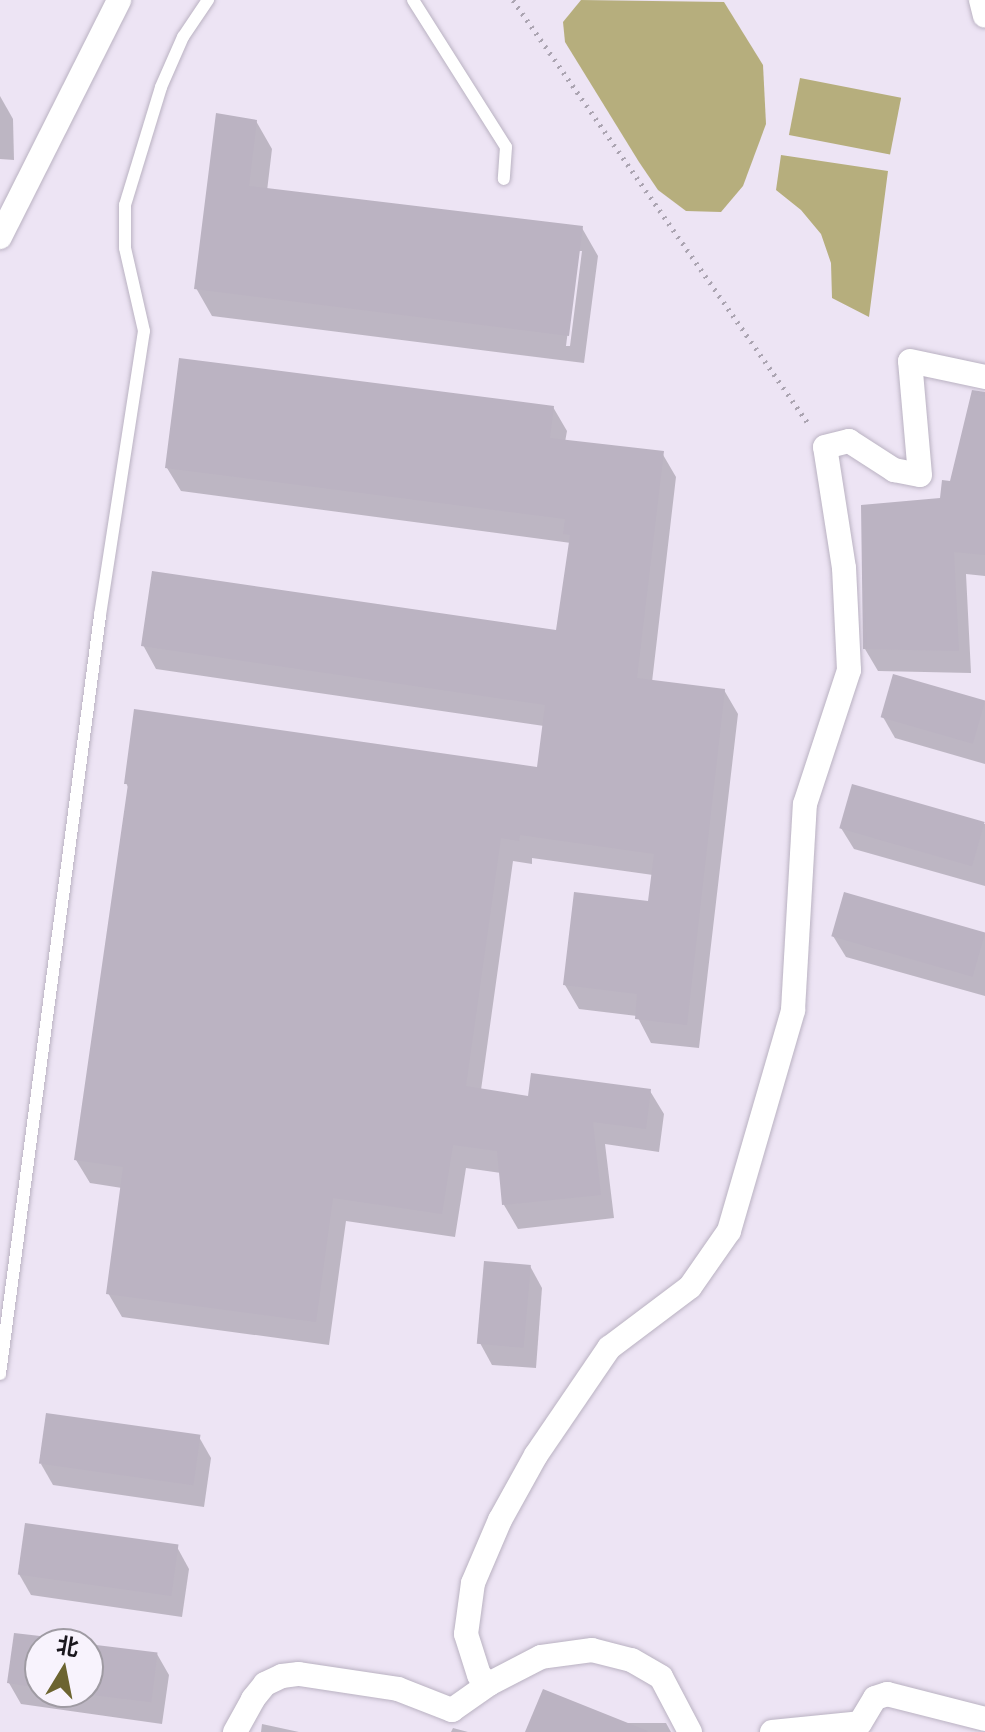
<!DOCTYPE html>
<html>
<head>
<meta charset="utf-8">
<style>
	body { margin:0 }
	#map { position:relative; width:985px; height:1732px; overflow:hidden; background:#ede4f4; font-family:"PT Sans Narrow","Noto Sans SC",sans-serif }
	div>[style] { position:absolute }
	[style*='--x'] { left:calc(var(--x)*1px); top:calc(var(--y)*1px); width:calc(var(--w)*1px); rotate:calc(var(--a)*1deg) }
	.water>* { inset:0; background:#b6ae7d; transform-origin:0 0 }
	.shadow>* { inset:0; background:#0003 }
	.building>* { inset:0; background:#bbb3c2; transform-origin:0 0 }
	.path>* { height:5px; margin-top:-2.5px; transform-origin:0; background:repeating-linear-gradient(90deg,#aba4b1 0 2px,transparent 0 8px) }
	.roads { filter:drop-shadow(0 0 2px #bab2c2) drop-shadow(0 0 2px #bab2c2) }
	.service>* { height:12px; margin:-6px; padding:0 6px; transform-origin:6px; border-radius:6px; background:#fff }
	.minor>* { height:24px; margin:-12px; padding:0 12px; transform-origin:12px; border-radius:12px; background:#fff }
	span { translate:-50% -50%; white-space:nowrap; text-align:center; line-height:1.15; -webkit-text-stroke:8px #f8f3fd; paint-order:stroke }
	.north { position:absolute; left:24px; top:1628px; width:80px; height:80px; box-sizing:border-box; background:#f8f3fd; border:2px solid #9f9ba3; border-radius:50%; rotate:10deg; font-size:22px; font-weight:700; line-height:32px; text-align:center; color:#1a171d }
	.north::after { content:''; display:block; margin:auto; width:28px; height:36px; background:#6c6430; clip-path:polygon(50% 0,100% 100%,50% 72%,0 100%) }
</style>
</head>
<body>
<div id="map">
	<div class="water">
		<div style="clip-path:polygon(581px 0,724px 2px,763px 65px,766px 124px,743px 186px,721px 212px,686px 211px,658px 190px,639px 162px,565px 42px,563px 22px)"></div>
		<div style="left:800px;top:78px;width:103px;height:58px;rotate:11deg"></div>
		<div style="clip-path:polygon(781px 155px,888px 171px,869px 317px,832px 298px,831px 263px,821px 234px,801px 210px,776px 190px)"></div>
	</div>
	<div class="shadow">
		<div style="clip-path:polygon(0 96px,13px 119px,14px 160px,0 159px)"></div>
		<div style="clip-path:polygon(evenodd,256px 121px,272px 149px,267px 191px,582px 228px,598px 256px,584px 363px,212px 316px,196px 288px,256px 121px,578px 251px,582px 251px,570px 346px,566px 346px,578px 251px)"></div>
		<div style="clip-path:polygon(985px 399px,985px 576px,966px 574px,971px 673px,878px 671px,865px 649px,952px 483px)"></div>
		<div style="clip-path:polygon(553px 407px,567px 431px,565px 442px,662px 453px,676px 477px,652px 682px,724px 690px,738px 714px,699px 1048px,651px 1043px,637px 1016px,579px 1009px,565px 985px,650px 903px,653px 875px,532px 858px,532px 864px,513px 861px,481px 1090px,530px 1098px,650px 1091px,664px 1114px,659px 1152px,605px 1144px,614px 1218px,518px 1229px,504px 1205px,501px 1173px,466px 1168px,455px 1237px,346px 1221px,329px 1345px,122px 1317px,108px 1293px,122px 1188px,90px 1183px,76px 1160px,129px 789px,126px 783px,538px 769px,544px 726px,156px 669px,143px 645px,558px 633px,571px 543px,181px 491px,167px 468px)"></div>
		<div style="clip-path:polygon(985px 702px,985px 764px,895px 738px,883px 717px)"></div>
		<div style="clip-path:polygon(985px 824px,985px 886px,854px 849px,841px 828px)"></div>
		<div style="clip-path:polygon(985px 934px,985px 996px,846px 957px,833px 936px)"></div>
		<div style="clip-path:polygon(530px 1266px,542px 1288px,536px 1368px,492px 1365px,480px 1343px)"></div>
		<div style="clip-path:polygon(199px 1437px,211px 1458px,204px 1507px,53px 1485px,41px 1464px)"></div>
		<div style="clip-path:polygon(177px 1547px,189px 1569px,182px 1617px,31px 1595px,19px 1574px)"></div>
		<div style="clip-path:polygon(15px 1635px,82px 1644px,40px 1644px,40px 1692px,88px 1692px,88px 1645px,157px 1654px,169px 1675px,162px 1724px,21px 1704px,9px 1683px)"></div>
		<div style="clip-path:polygon(622px 1723px,666px 1723px,671px 1732px,527px 1732px)"></div>
		<div style="clip-path:polygon(262px 1724px,299px 1732px,261px 1732px)"></div>
		<div style="clip-path:polygon(453px 1728px,468px 1732px,451px 1732px)"></div>
	</div>
	<div class="building">
		<div style="clip-path:polygon(216px 113px,257px 120px,249px 186px,583px 226px,569px 336px,194px 289px)"></div>
		<div style="clip-path:polygon(179px 358px,554px 406px,550px 438px,664px 451px,637px 678px,725px 689px,687px 1025px,635px 1019px,637px 994px,563px 985px,574px 892px,648px 901px,654px 854px,520px 835px,519px 841px,501px 838px,466px 1086px,528px 1096px,531px 1073px,651px 1089px,646px 1129px,593px 1122px,601px 1195px,502px 1205px,497px 1151px,453px 1145px,442px 1214px,333px 1198px,316px 1322px,106px 1294px,123px 1167px,74px 1160px,128px 784px,124px 784px,134px 709px,537px 767px,545px 705px,141px 646px,152px 571px,556px 630px,570px 535px,563px 534px,565px 519px,165px 468px)"></div>
		<div style="clip-path:polygon(972px 390px,985px 392px,985px 555px,954px 552px,959px 651px,863px 649px,861px 505px,940px 498px,942px 480px,950px 481px)"></div>
		<div style="left:893px;top:674px;width:96px;height:45px;rotate:16deg"></div>
		<div style="left:852px;top:784px;width:138px;height:46px;rotate:16deg"></div>
		<div style="left:844px;top:892px;width:147px;height:46px;rotate:16deg"></div>
		<div style="left:484px;top:1261px;width:47px;height:83px;rotate:5deg"></div>
		<div style="left:46px;top:1413px;width:156px;height:51px;rotate:8deg"></div>
		<div style="left:25px;top:1523px;width:155px;height:52px;rotate:8deg"></div>
		<div style="clip-path:polygon(14px 1633px,40px 1636px,40px 1688px,7px 1683px)"></div>
		<div style="left:88px;top:1644px;width:70px;height:50px;rotate:7deg"></div>
		<div style="clip-path:polygon(543px 1689px,648px 1731px,647px 1732px,525px 1732px)"></div>
	</div>
	<div class="path">
		<div style="--x:513;--y:0;--w:519;--a:55.12"></div>
	</div>
	<div class="roads">
		<div class="service">
			<div style="--x:413;--y:0;--w:174;--a:57.7"></div>
			<div style="--x:506;--y:147;--w:32;--a:94"></div>
			<div style="--x:0;--y:1374;--w:766;--a:-82.49"></div>
			<div style="--x:100;--y:615;--w:287;--a:-81.2"></div>
			<div style="--x:144;--y:331;--w:85;--a:-102.9"></div>
			<div style="--x:125;--y:248;--w:43;--a:-90"></div>
			<div style="--x:125;--y:205;--w:123;--a:-73"></div>
			<div style="--x:161;--y:87;--w:55;--a:-66.3"></div>
			<div style="--x:183;--y:37;--w:45;--a:-56"></div>
		</div>
		<div class="minor">
			<div style="--x:981;--y:0;--w:16;--a:76"></div>
			<div style="--x:0;--y:237;--w:265;--a:-63.3"></div>
			<div style="--x:235;--y:1732;--w:38;--a:-61"></div>
			<div style="--x:253;--y:1699;--w:19;--a:-51"></div>
			<div style="--x:265;--y:1684;--w:19;--a:-25"></div>
			<div style="--x:282;--y:1676;--w:17;--a:-7"></div>
			<div style="--x:299;--y:1674;--w:100;--a:8.6"></div>
			<div style="--x:398;--y:1689;--w:58;--a:21.3"></div>
			<div style="--x:452;--y:1710;--w:45;--a:-35.1"></div>
			<div style="--x:690;--y:1732;--w:62;--a:-117.8"></div>
			<div style="--x:661;--y:1677;--w:34;--a:-150"></div>
			<div style="--x:631;--y:1660;--w:40;--a:-165.6"></div>
			<div style="--x:592;--y:1650;--w:51;--a:172.2"></div>
			<div style="--x:541;--y:1657;--w:59;--a:152.6"></div>
			<div style="--x:489;--y:1684;--w:13;--a:-138"></div>
			<div style="--x:479;--y:1675;--w:43;--a:-107.6"></div>
			<div style="--x:466;--y:1634;--w:51;--a:-82.2"></div>
			<div style="--x:473;--y:1583;--w:69;--a:-66.8"></div>
			<div style="--x:500;--y:1520;--w:74;--a:-61"></div>
			<div style="--x:536;--y:1455;--w:130;--a:-55.7"></div>
			<div style="--x:609;--y:1348;--w:101;--a:-37"></div>
			<div style="--x:690;--y:1287;--w:68;--a:-55.1"></div>
			<div style="--x:729;--y:1231;--w:230;--a:-73.8"></div>
			<div style="--x:793;--y:1010;--w:206;--a:-86.7"></div>
			<div style="--x:805;--y:804;--w:141;--a:-71.8"></div>
			<div style="--x:849;--y:670;--w:102;--a:-92.8"></div>
			<div style="--x:844;--y:568;--w:122;--a:-98.9"></div>
			<div style="--x:825;--y:447;--w:25;--a:-14"></div>
			<div style="--x:849;--y:441;--w:54;--a:32.8"></div>
			<div style="--x:894;--y:470;--w:26;--a:11"></div>
			<div style="--x:920;--y:475;--w:114;--a:-95"></div>
			<div style="--x:910;--y:361;--w:77;--a:12"></div>
			<div style="--x:772;--y:1732;--w:88;--a:-5.8"></div>
			<div style="--x:860;--y:1723;--w:29;--a:-59"></div>
			<div style="--x:875;--y:1698;--w:13;--a:-18"></div>
			<div style="--x:887;--y:1694;--w:101;--a:14.3"></div>
		</div>
	</div>
	<div class="north">北</div>
</div>
</body>
</html>
